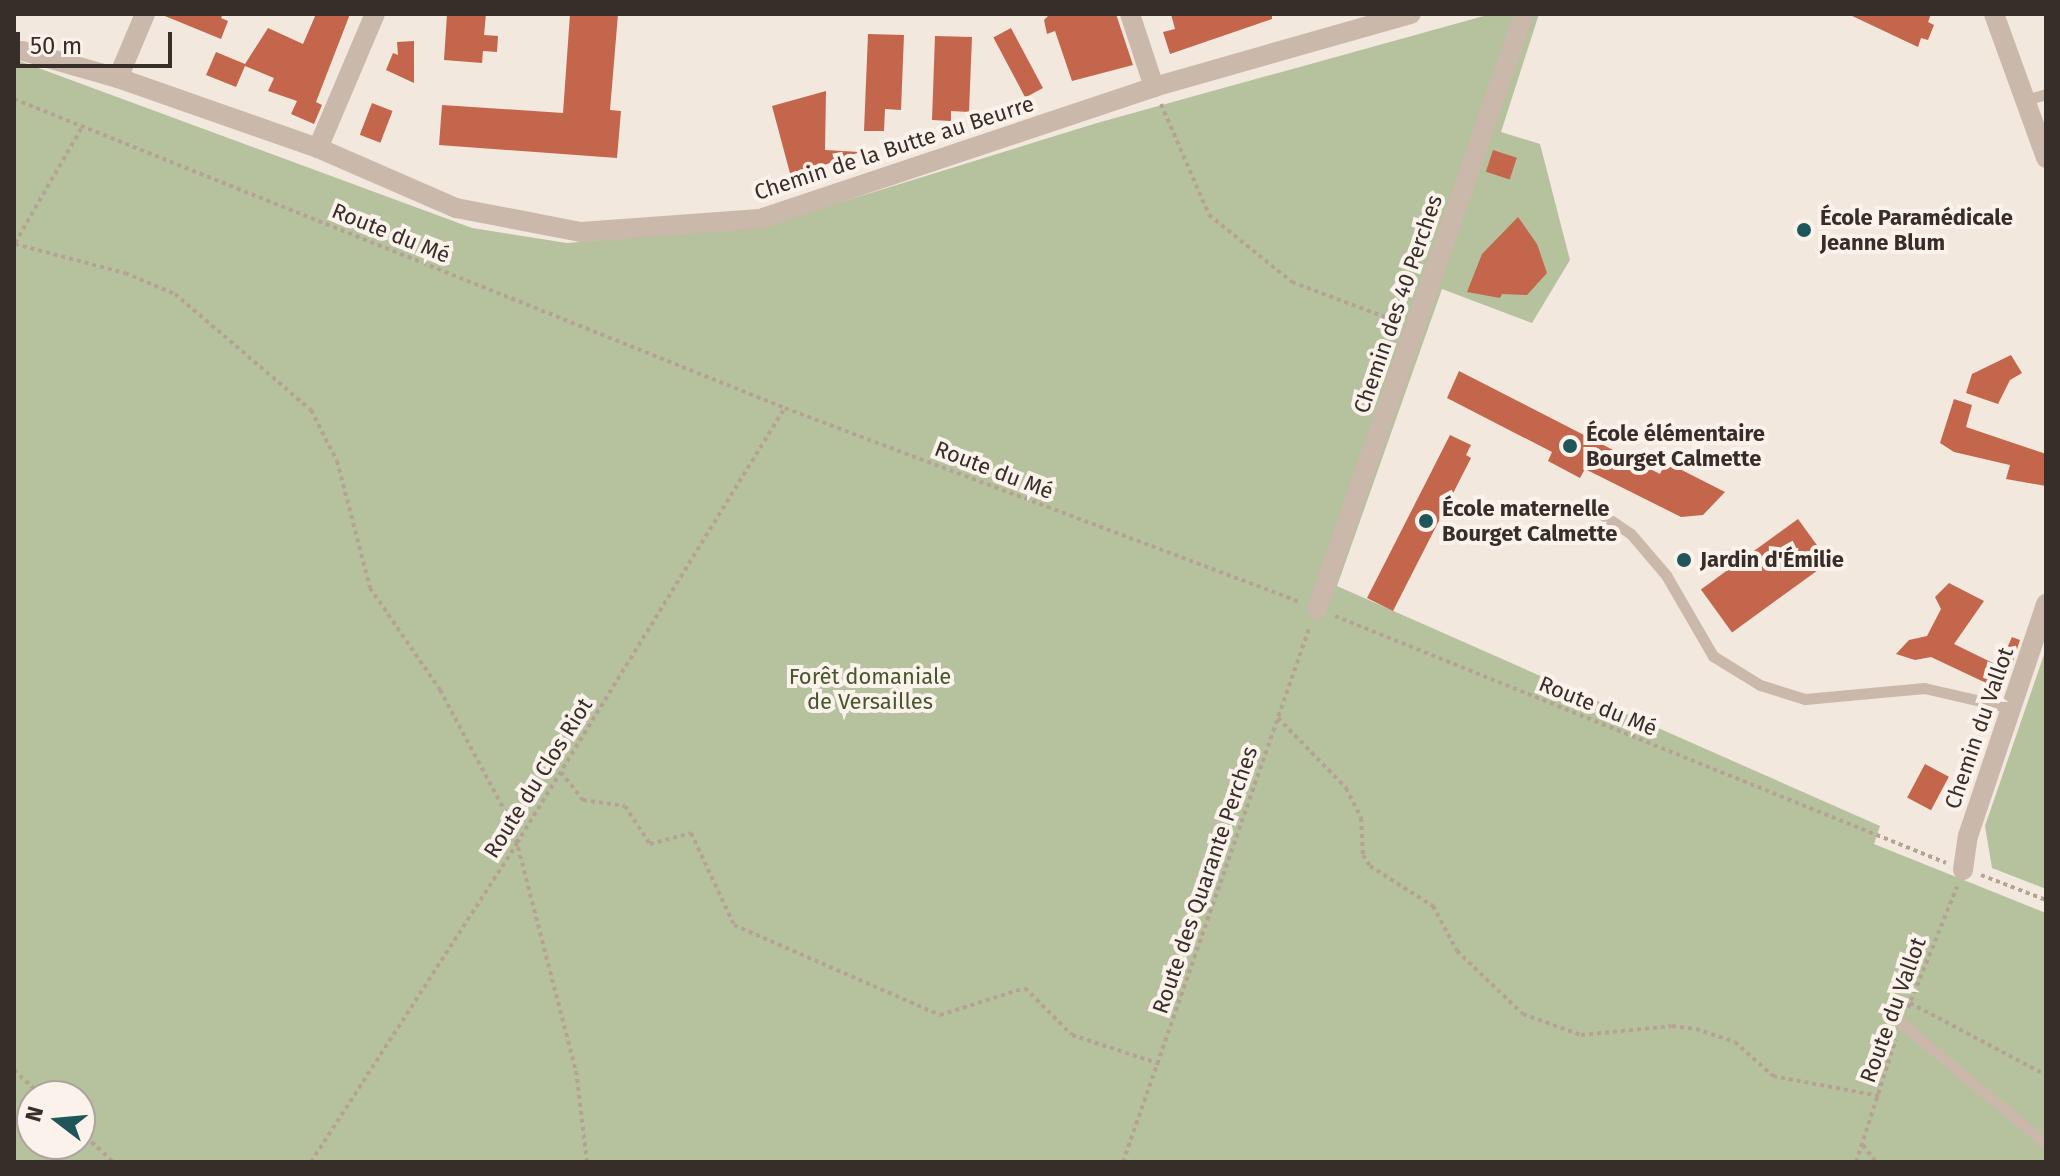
<!DOCTYPE html>
<html>
<head>
<meta charset="utf-8">
<style>
	body { margin:0 }
	#map { position:relative; width:2060px; height:1176px; overflow:hidden; background:#f2e8de; font-family:"Fira Sans",sans-serif }
	div>[style] { position:absolute }
	[style*='--x'] { left:calc(var(--x)*1px); top:calc(var(--y)*1px); width:calc(var(--w)*1px); rotate:calc(var(--a)*1deg) }
	.green>* { inset:0; background:#b6c19e }
	.building>* { inset:0; background:#c3664b; transform-origin:0 0 }
	.path>* { height:4px; margin-top:-2px; transform-origin:0; background:repeating-linear-gradient(90deg,#b6a294 0 4px,transparent 0 8px) }
	.lane>* { height:11px; margin:-5.5px; padding:0 5.5px; transform-origin:5.5px; border-radius:5.5px; background:#cab8aa }
	.street>* { height:20px; margin:-10px; padding:0 10px; transform-origin:10px; border-radius:10px; background:#cab8aa }
	.dots>* { width:22px; height:22px; translate:-50% -50%; box-sizing:border-box; border:4px solid #faf2eb; border-radius:50% }
	span { translate:-50% -50%; white-space:nowrap; text-align:center; line-height:1.15; -webkit-text-stroke:8px #faf2eb; paint-order:stroke }
	.street-label { font-size:22px; color:#382e29 }
	.poi-label { font-size:22px; color:#382e29; font-weight:700 }
	.left { translate:0 -50%; text-align:left }
	.park-label { font-size:22px; color:#48562e }
	.frame { position:absolute; inset:0; border:16px solid #382e29; pointer-events:none }
	.north { position:absolute; left:16px; top:1080px; width:80px; height:80px; box-sizing:border-box; background:#faf2eb; border:2px solid #aca49d; border-radius:50%; rotate:286deg; font-size:22px; font-weight:700; line-height:32px; text-align:center; color:#382e29 }
	.north::after { content:''; display:block; margin:auto; width:28px; height:36px; background:#1f5659; clip-path:polygon(50% 0,100% 100%,50% 72%,0 100%) }
	.scale { position:absolute; left:16px; top:32px; width:156px; height:36px; box-sizing:border-box; border:4px solid #382e29; border-top:0; padding-left:10px; font-size:24px; line-height:28px; white-space:nowrap; color:#382e29; -webkit-text-stroke:6px #faf2eb; paint-order:stroke }
</style>
</head>
<body>
<div id="map">
	<div class="green">
		<div style="clip-path:polygon(evenodd,1491px 14px,1539px 14px,1501px 132px,1540px 144px,1570px 260px,1532px 323px,1442px 289px,1337px 586px,1880px 826px,1874px 844px,2046px 913px,2046px 1162px,14px 1162px,14px 59px,472px 228px,567px 243px,760px 227px,1097px 123px,1491px 14px,32px 1096px,80px 1096px,80px 1144px,32px 1144px,32px 1096px)"></div>
		<div style="clip-path:polygon(2046px 649px,2046px 889px,1992px 868px,1985px 826px)"></div>
	</div>
	<div class="building">
		<div style="clip-path:polygon(160px 14px,223px 14px,221px 18px,228px 21px,221px 39px)"></div>
		<div style="clip-path:polygon(316px 14px,350px 14px,316px 102px,322px 105px,314px 124px,291px 114px,297px 101px,268px 91px,274px 78px,245px 66px,236px 87px,206px 75px,216px 52px,245px 64px,268px 28px,303px 44px)"></div>
		<div style="clip-path:polygon(447px 14px,486px 14px,484px 35px,498px 36px,497px 52px,483px 51px,482px 63px,444px 60px)"></div>
		<div style="clip-path:polygon(570px 14px,618px 14px,610px 110px,621px 111px,617px 158px,439px 145px,442px 105px,563px 113px)"></div>
		<div style="clip-path:polygon(1050px 14px,1116px 14px,1133px 65px,1072px 81px,1055px 31px,1047px 34px,1044px 20px)"></div>
		<div style="clip-path:polygon(1171px 14px,1272px 14px,1272px 19px,1170px 54px,1163px 32px,1175px 29px)"></div>
		<div style="clip-path:polygon(1848px 14px,1931px 14px,1928px 22px,1934px 25px,1928px 40px,1921px 38px,1918px 47px)"></div>
		<div style="left:1011px;top:28px;width:68px;height:20px;rotate:62deg"></div>
		<div style="clip-path:polygon(868px 34px,904px 35px,901px 110px,885px 109px,884px 131px,864px 131px)"></div>
		<div style="clip-path:polygon(935px 36px,972px 37px,969px 112px,951px 111px,951px 121px,932px 120px)"></div>
		<div style="clip-path:polygon(414px 41px,414px 83px,386px 70px,393px 53px,398px 55px,397px 42px)"></div>
		<div style="clip-path:polygon(826px 91px,825px 150px,860px 152px,791px 177px,772px 106px)"></div>
		<div style="left:372px;top:103px;width:22px;height:34px;rotate:21deg"></div>
		<div style="left:1493px;top:150px;width:25px;height:23px;rotate:18deg"></div>
		<div style="clip-path:polygon(1518px 217px,1537px 244px,1547px 273px,1527px 295px,1502px 294px,1500px 298px,1467px 292px,1482px 254px)"></div>
		<div style="clip-path:polygon(2011px 355px,2022px 373px,2010px 380px,1998px 404px,1966px 393px,1972px 374px)"></div>
		<div style="clip-path:polygon(1459px 371px,1660px 474px,1666px 462px,1725px 492px,1703px 515px,1681px 517px,1585px 469px,1580px 478px,1548px 461px,1552px 452px,1447px 398px)"></div>
		<div style="clip-path:polygon(1954px 399px,1972px 405px,1966px 427px,2046px 454px,2046px 486px,2006px 479px,2010px 465px,1954px 452px,1940px 443px)"></div>
		<div style="clip-path:polygon(1450px 435px,1471px 445px,1466px 455px,1471px 458px,1393px 611px,1367px 598px)"></div>
		<div style="left:1798px;top:519px;width:53px;height:120px;rotate:54deg"></div>
		<div style="clip-path:polygon(1949px 583px,1984px 601px,1954px 644px,1999px 666px,2012px 637px,2020px 640px,2003px 691px,1931px 657px,1915px 660px,1896px 654px,1909px 640px,1927px 636px,1941px 609px,1935px 597px)"></div>
		<div style="left:1925px;top:764px;width:27px;height:38px;rotate:28deg"></div>
	</div>
	<div class="path">
		<div style="--x:14;--y:99;--w:831;--a:21.84"></div>
		<div style="--x:785;--y:408;--w:550;--a:20.64"></div>
		<div style="--x:1161;--y:104;--w:121;--a:66.6"></div>
		<div style="--x:1209;--y:215;--w:107;--a:38.9"></div>
		<div style="--x:1292;--y:282;--w:111;--a:20.6"></div>
		<div style="--x:15;--y:243;--w:134;--a:-60"></div>
		<div style="--x:15;--y:244;--w:114;--a:14.8"></div>
		<div style="--x:125;--y:273;--w:54;--a:22.8"></div>
		<div style="--x:175;--y:294;--w:179;--a:40.5"></div>
		<div style="--x:311;--y:410;--w:57;--a:63"></div>
		<div style="--x:337;--y:461;--w:131;--a:75.4"></div>
		<div style="--x:370;--y:588;--w:124;--a:55.5"></div>
		<div style="--x:440;--y:690;--w:152;--a:61.8"></div>
		<div style="--x:512;--y:824;--w:255;--a:75.5"></div>
		<div style="--x:576;--y:1071;--w:92;--a:83.1"></div>
		<div style="--x:1335;--y:616;--w:659;--a:22.01"></div>
		<div style="--x:1278;--y:718;--w:98;--a:45.8"></div>
		<div style="--x:1346;--y:788;--w:34;--a:63"></div>
		<div style="--x:1361;--y:818;--w:37;--a:87"></div>
		<div style="--x:1363;--y:855;--w:13;--a:58"></div>
		<div style="--x:1370;--y:866;--w:75;--a:32.4"></div>
		<div style="--x:1433;--y:906;--w:51;--a:61.9"></div>
		<div style="--x:1457;--y:951;--w:91;--a:43.7"></div>
		<div style="--x:1523;--y:1014;--w:62;--a:19.9"></div>
		<div style="--x:1581;--y:1035;--w:91;--a:-5.6"></div>
		<div style="--x:1672;--y:1026;--w:24;--a:7"></div>
		<div style="--x:1696;--y:1029;--w:41;--a:18.4"></div>
		<div style="--x:1735;--y:1042;--w:51;--a:41.8"></div>
		<div style="--x:1773;--y:1076;--w:108;--a:10.7"></div>
		<div style="--x:561;--y:772;--w:36;--a:52"></div>
		<div style="--x:583;--y:800;--w:42;--a:8.1"></div>
		<div style="--x:625;--y:806;--w:45;--a:56.7"></div>
		<div style="--x:650;--y:844;--w:42;--a:-15"></div>
		<div style="--x:691;--y:833;--w:102;--a:64.9"></div>
		<div style="--x:734;--y:925;--w:225;--a:23.6"></div>
		<div style="--x:940;--y:1015;--w:89;--a:-17.6"></div>
		<div style="--x:1025;--y:988;--w:66;--a:45"></div>
		<div style="--x:1072;--y:1035;--w:93;--a:18.2"></div>
		<div style="--x:1981;--y:875;--w:70;--a:21"></div>
		<div style="--x:1910;--y:1003;--w:154;--a:27.9"></div>
		<div style="--x:1908;--y:1008;--w:131;--a:-68"></div>
		<div style="--x:14;--y:1070;--w:38;--a:43"></div>
		<div style="--x:80;--y:1131;--w:45;--a:43.2"></div>
		<div style="--x:1863;--y:1145;--w:21;--a:53"></div>
		<div style="--x:311;--y:1162;--w:380;--a:-57.1"></div>
		<div style="--x:517;--y:843;--w:510;--a:-58.4"></div>
		<div style="--x:1123;--y:1162;--w:568;--a:-70.77"></div>
		<div style="--x:1856;--y:1162;--w:129;--a:-72"></div>
	</div>
	<div class="lane">
		<div style="--x:2025;--y:100;--w:22;--a:-16"></div>
		<div style="--x:1600;--y:513;--w:37;--a:34"></div>
		<div style="--x:1631;--y:534;--w:54;--a:49.5"></div>
		<div style="--x:1666;--y:575;--w:94;--a:59.9"></div>
		<div style="--x:1713;--y:656;--w:55;--a:31.7"></div>
		<div style="--x:1760;--y:685;--w:47;--a:17.3"></div>
		<div style="--x:1805;--y:699;--w:120;--a:-5.3"></div>
		<div style="--x:1924;--y:688;--w:89;--a:12.9"></div>
		<div style="--x:1901;--y:1023;--w:189;--a:39.8"></div>
	</div>
	<div class="street">
		<div style="--x:1130;--y:14;--w:77;--a:71.8"></div>
		<div style="--x:1994;--y:14;--w:153;--a:70.1"></div>
		<div style="--x:23;--y:51;--w:99;--a:15.9"></div>
		<div style="--x:118;--y:78;--w:212;--a:19.3"></div>
		<div style="--x:318;--y:148;--w:150;--a:23.5"></div>
		<div style="--x:456;--y:208;--w:127;--a:10.9"></div>
		<div style="--x:581;--y:232;--w:179;--a:-4.2"></div>
		<div style="--x:760;--y:219;--w:416;--a:-18.5"></div>
		<div style="--x:1154;--y:87;--w:267;--a:-15.9"></div>
		<div style="--x:118;--y:78;--w:69;--a:-67.1"></div>
		<div style="--x:318;--y:148;--w:146;--a:-67"></div>
		<div style="--x:1317;--y:609;--w:630;--a:-70.82"></div>
		<div style="--x:1963;--y:870;--w:34;--a:-82"></div>
		<div style="--x:1968;--y:836;--w:245;--a:-71.4"></div>
	</div>
	<div class="dots">
		<div style="left:1804px;top:230px;background:#1f5659"></div>
		<div style="left:1570px;top:446px;background:#1f5659"></div>
		<div style="left:1426px;top:521px;background:#1f5659"></div>
		<div style="left:1684px;top:560px;background:#1f5659"></div>
	</div>
	<div class="street-label">
		<span style="left:894px;top:148px;rotate:-18deg">Chemin de la Butte au Beurre</span>
		<span style="left:391px;top:233px;rotate:22deg">Route du Mé</span>
		<span style="left:1398px;top:304px;rotate:-71deg">Chemin des 40 Perches</span>
		<span style="left:994px;top:470px;rotate:21deg">Route du Mé</span>
		<span style="left:1598px;top:706px;rotate:22deg">Route du Mé</span>
		<span style="left:1979px;top:728px;rotate:-71deg">Chemin du Vallot</span>
		<span style="left:538px;top:778px;rotate:-58deg">Route du Clos Riot</span>
		<span style="left:1205px;top:880px;rotate:-71deg">Route des Quarante Perches</span>
		<span style="left:1893px;top:1010px;rotate:-70deg">Route du Vallot</span>
	</div>
	<div class="poi-label">
		<span class="left" style="left:1820px;top:230px">École Paramédicale<br>Jeanne Blum</span>
		<span class="left" style="left:1586px;top:446px">École élémentaire<br>Bourget Calmette</span>
		<span class="left" style="left:1442px;top:521px">École maternelle<br>Bourget Calmette</span>
		<span class="left" style="left:1700px;top:560px">Jardin d'Émilie</span>
	</div>
	<div class="park-label">
		<span style="left:870px;top:689px">Forêt domaniale<br>de Versailles</span>
	</div>
	<div class="frame"></div>
	<div class="north">N</div>
	<div class="scale">50 m</div>
</div>
</body>
</html>
